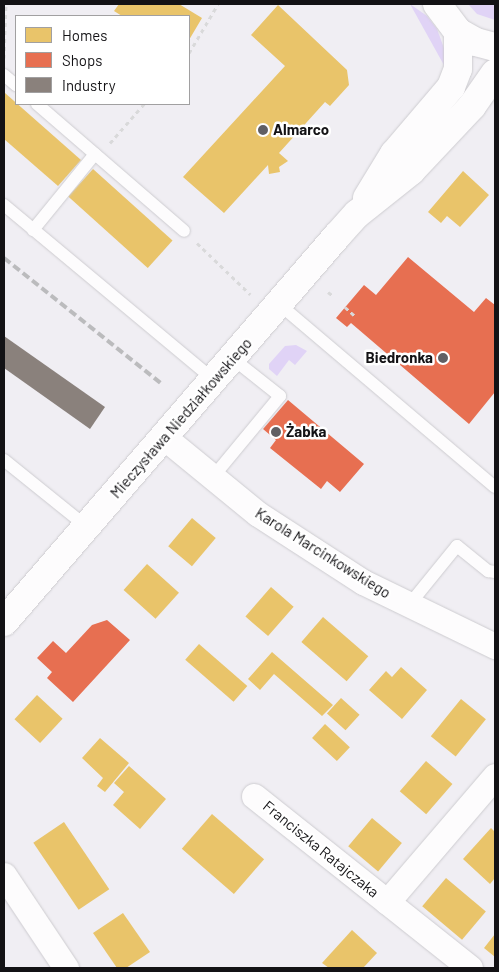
<!DOCTYPE html>
<html>
<head>
<meta charset="utf-8">
<style>
	body { margin:0 }
	#map { position:relative; width:499px; height:972px; overflow:hidden; background:#f0eef3; font-family:Barlow,sans-serif }
	div>[style] { position:absolute }
	[style*='--x'] { left:calc(var(--x)*1px); top:calc(var(--y)*1px); width:calc(var(--w)*1px); rotate:calc(var(--a)*1deg) }
	.green>* { inset:0; background:#e0d3f6 }
	.homes>* { inset:0; background:#e9c46a; transform-origin:0 0 }
	.shops>* { inset:0; background:#e76f51 }
	.industry>* { inset:0; background:#8a817c }
	.path>* { height:3px; margin-top:-1.5px; transform-origin:0; background:repeating-linear-gradient(90deg,#d9d9da 0 4px,transparent 0 8px) }
	.roads { filter:drop-shadow(0 0 1px #cdccd0) drop-shadow(0 0 1px #cdccd0) }
	.lane>* { height:12px; margin:-6px; padding:0 6px; transform-origin:6px; border-radius:6px; background:#fdfcfd }
	.street>* { height:25px; margin:-12.5px; padding:0 12.5px; transform-origin:12.5px; border-radius:12.5px; background:#fdfcfd }
	.secondary>* { height:28px; margin:-14px; padding:0 14px; transform-origin:14px; border-radius:14px; background:#fdfcfd }
	.rail>* { height:4px; margin-top:-2px; transform-origin:0; background:repeating-linear-gradient(90deg,#bbbbbd 0 8px,transparent 0 12px) }
	.dots>* { width:14px; height:14px; translate:-50% -50%; box-sizing:border-box; border:2px solid #fff; border-radius:50% }
	span { translate:-50% -50%; white-space:nowrap; text-align:center; line-height:1.15; -webkit-text-stroke:5px #fff; paint-order:stroke }
	.poi-label { font-size:15px; color:#131215; font-weight:700 }
	.left { translate:0 -50%; text-align:left }
	.right { translate:-100% -50%; text-align:right }
	.street-label { font-size:15px; color:#131215 }
	.frame { position:absolute; inset:0; border:5px solid #131215; pointer-events:none }
	.legend { position:absolute; left:15px; top:15px; width:175px; height:90px; box-sizing:border-box; background:#fff; border:1px solid #a1a0a1; margin:0; padding:6px 9px; list-style:none; font-size:15px; color:#131215 }
	.legend li { display:flex; align-items:center; gap:10px; height:25px }
	.legend b { width:25px; border:1px solid #a1a0a1 }
</style>
</head>
<body>
<div id="map">
	<div class="green">
		<div style="clip-path:polygon(410px 4px,427px 16px,437px 29px,445px 51px,445px 67px)"></div>
		<div style="clip-path:polygon(468px 4px,495px 4px,495px 20px,477px 14px)"></div>
		<div style="clip-path:polygon(296px 345px,307px 351px,295px 365px,289px 360px,277px 376px,269px 369px,269px 364px,285px 346px)"></div>
	</div>
	<div class="homes">
		<div style="clip-path:polygon(119px 4px,179px 4px,202px 18px,189px 40px,189px 16px,122px 16px,114px 11px)"></div>
		<div style="clip-path:polygon(278px 5px,347px 70px,349px 85px,330px 106px,325px 102px,279px 153px,288px 161px,279px 167px,280px 172px,269px 174px,268px 165px,224px 213px,183px 177px,285px 66px,251px 35px)"></div>
		<div style="clip-path:polygon(5px 93px,81px 160px,58px 186px,4px 139px)"></div>
		<div style="left:93px;top:169px;width:107px;height:37px;rotate:42deg"></div>
		<div style="clip-path:polygon(463px 171px,489px 195px,460px 227px,447px 216px,441px 223px,428px 212px)"></div>
		<div style="left:192px;top:518px;width:31px;height:37px;rotate:40deg"></div>
		<div style="left:147px;top:564px;width:43px;height:35px;rotate:42deg"></div>
		<div style="left:271px;top:587px;width:30px;height:39px;rotate:41deg"></div>
		<div style="left:323px;top:617px;width:60px;height:33px;rotate:41deg"></div>
		<div style="left:199px;top:644px;width:64px;height:21px;rotate:41deg"></div>
		<div style="clip-path:polygon(272px 652px,333px 705px,322px 716px,274px 674px,260px 690px,248px 679px)"></div>
		<div style="clip-path:polygon(401px 667px,427px 690px,402px 719px,369px 690px,386px 671px,392px 677px)"></div>
		<div style="left:37px;top:695px;width:35px;height:33px;rotate:43deg"></div>
		<div style="left:341px;top:698px;width:25px;height:21px;rotate:42deg"></div>
		<div style="left:461px;top:699px;width:32px;height:48px;rotate:39deg"></div>
		<div style="left:325px;top:724px;width:34px;height:19px;rotate:43deg"></div>
		<div style="clip-path:polygon(100px 738px,129px 763px,105px 792px,97px 786px,103px 778px,82px 758px)"></div>
		<div style="left:426px;top:761px;width:35px;height:40px;rotate:41deg"></div>
		<div style="clip-path:polygon(129px 766px,166px 799px,140px 829px,113px 805px,124px 792px,114px 783px)"></div>
		<div style="left:212px;top:814px;width:69px;height:46px;rotate:41deg"></div>
		<div style="left:372px;top:818px;width:39px;height:37px;rotate:40deg"></div>
		<div style="left:64px;top:822px;width:81px;height:37px;rotate:56deg"></div>
		<div style="clip-path:polygon(491px 828px,495px 832px,495px 878px,490px 884px,463px 859px)"></div>
		<div style="left:446px;top:878px;width:52px;height:37px;rotate:40deg"></div>
		<div style="clip-path:polygon(123px 913px,150px 952px,126px 968px,117px 968px,93px 933px)"></div>
		<div style="clip-path:polygon(352px 930px,377px 953px,363px 968px,329px 968px,322px 963px)"></div>
		<div style="clip-path:polygon(495px 934px,495px 957px,484px 948px)"></div>
	</div>
	<div class="shops">
		<div style="clip-path:polygon(408px 257px,474px 312px,486px 298px,495px 305px,495px 392px,469px 424px,351px 323px,347px 327px,336px 318px,364px 285px,376px 295px)"></div>
		<div style="clip-path:polygon(288px 400px,364px 464px,340px 492px,327px 481px,321px 489px,270px 448px,276px 440px,263px 429px)"></div>
		<div style="clip-path:polygon(107px 620px,130px 640px,73px 702px,47px 678px,52px 672px,37px 658px,53px 641px,66px 653px,92px 625px)"></div>
	</div>
	<div class="industry">
		<div style="clip-path:polygon(4px 336px,105px 407px,90px 429px,4px 368px)"></div>
	</div>
	<div class="path">
		<div style="--x:189;--y:53;--w:57;--a:-59.4"></div>
		<div style="--x:4;--y:58;--w:54;--a:-87.9"></div>
		<div style="--x:110;--y:143;--w:52;--a:-48.9"></div>
		<div style="--x:197;--y:243;--w:74;--a:43.9"></div>
		<div style="--x:328;--y:292;--w:5;--a:37"></div>
		<div style="--x:345;--y:307;--w:15;--a:42"></div>
	</div>
	<div class="roads">
		<div class="lane">
			<div style="--x:4;--y:75;--w:16;--a:40"></div>
			<div style="--x:37;--y:104;--w:194;--a:40.8"></div>
			<div style="--x:4;--y:205;--w:273;--a:39.8"></div>
			<div style="--x:33;--y:230;--w:98;--a:-50.8"></div>
			<div style="--x:279;--y:304;--w:283;--a:40.3"></div>
			<div style="--x:4;--y:460;--w:107;--a:38.9"></div>
			<div style="--x:213;--y:477;--w:105;--a:-50.4"></div>
			<div style="--x:280;--y:396;--w:61;--a:-141.6"></div>
			<div style="--x:409;--y:605;--w:76;--a:-50.9"></div>
			<div style="--x:457;--y:546;--w:40;--a:39"></div>
			<div style="--x:488;--y:571;--w:7;--a:8"></div>
		</div>
		<div class="street">
			<div style="--x:165;--y:438;--w:120;--a:39.3"></div>
			<div style="--x:258;--y:514;--w:125;--a:32.9"></div>
			<div style="--x:363;--y:582;--w:147;--a:25.9"></div>
			<div style="--x:254;--y:796;--w:276;--a:38.5"></div>
			<div style="--x:4;--y:875;--w:112;--a:56.3"></div>
			<div style="--x:387;--y:902;--w:166;--a:-49.4"></div>
		</div>
		<div class="secondary">
			<div style="--x:437;--y:4;--w:35;--a:53"></div>
			<div style="--x:458;--y:32;--w:21;--a:29"></div>
			<div style="--x:476;--y:42;--w:20;--a:15"></div>
			<div style="--x:367;--y:198;--w:52;--a:-58.5"></div>
			<div style="--x:394;--y:154;--w:88;--a:-49.6"></div>
			<div style="--x:451;--y:87;--w:19;--a:-69"></div>
			<div style="--x:458;--y:69;--w:37;--a:-90"></div>
			<div style="--x:4;--y:622;--w:510;--a:-49.22"></div>
			<div style="--x:337;--y:236;--w:30;--a:-48"></div>
			<div style="--x:357;--y:214;--w:69;--a:-38.5"></div>
			<div style="--x:411;--y:171;--w:89;--a:-46.8"></div>
			<div style="--x:472;--y:106;--w:40;--a:-55.1"></div>
		</div>
	</div>
	<div class="rail">
		<div style="--x:4;--y:258;--w:203;--a:38.6"></div>
	</div>
	<div class="dots">
		<div style="left:263px;top:130px;background:#605f63"></div>
		<div style="left:443px;top:358px;background:#605f63"></div>
		<div style="left:276px;top:432px;background:#605f63"></div>
	</div>
	<div class="poi-label">
		<span class="left" style="left:273px;top:130px">Almarco</span>
		<span class="right" style="left:433px;top:358px">Biedronka</span>
		<span class="left" style="left:286px;top:432px">Żabka</span>
	</div>
	<div class="street-label">
		<span style="left:181px;top:418px;rotate:-49deg">Mieczysława Niedziałkowskiego</span>
		<span style="left:323px;top:553px;rotate:32deg">Karola Marcinkowskiego</span>
		<span style="left:321px;top:849px;rotate:39deg">Franciszka Ratajczaka</span>
	</div>
	<div class="frame"></div>
	<ul class="legend">
	<li><b style="height:14px;background:#e9c46a"></b>Homes</li>
	<li><b style="height:14px;background:#e76f51"></b>Shops</li>
	<li><b style="height:14px;background:#8a817c"></b>Industry</li>
	</ul>
</div>
</body>
</html>
